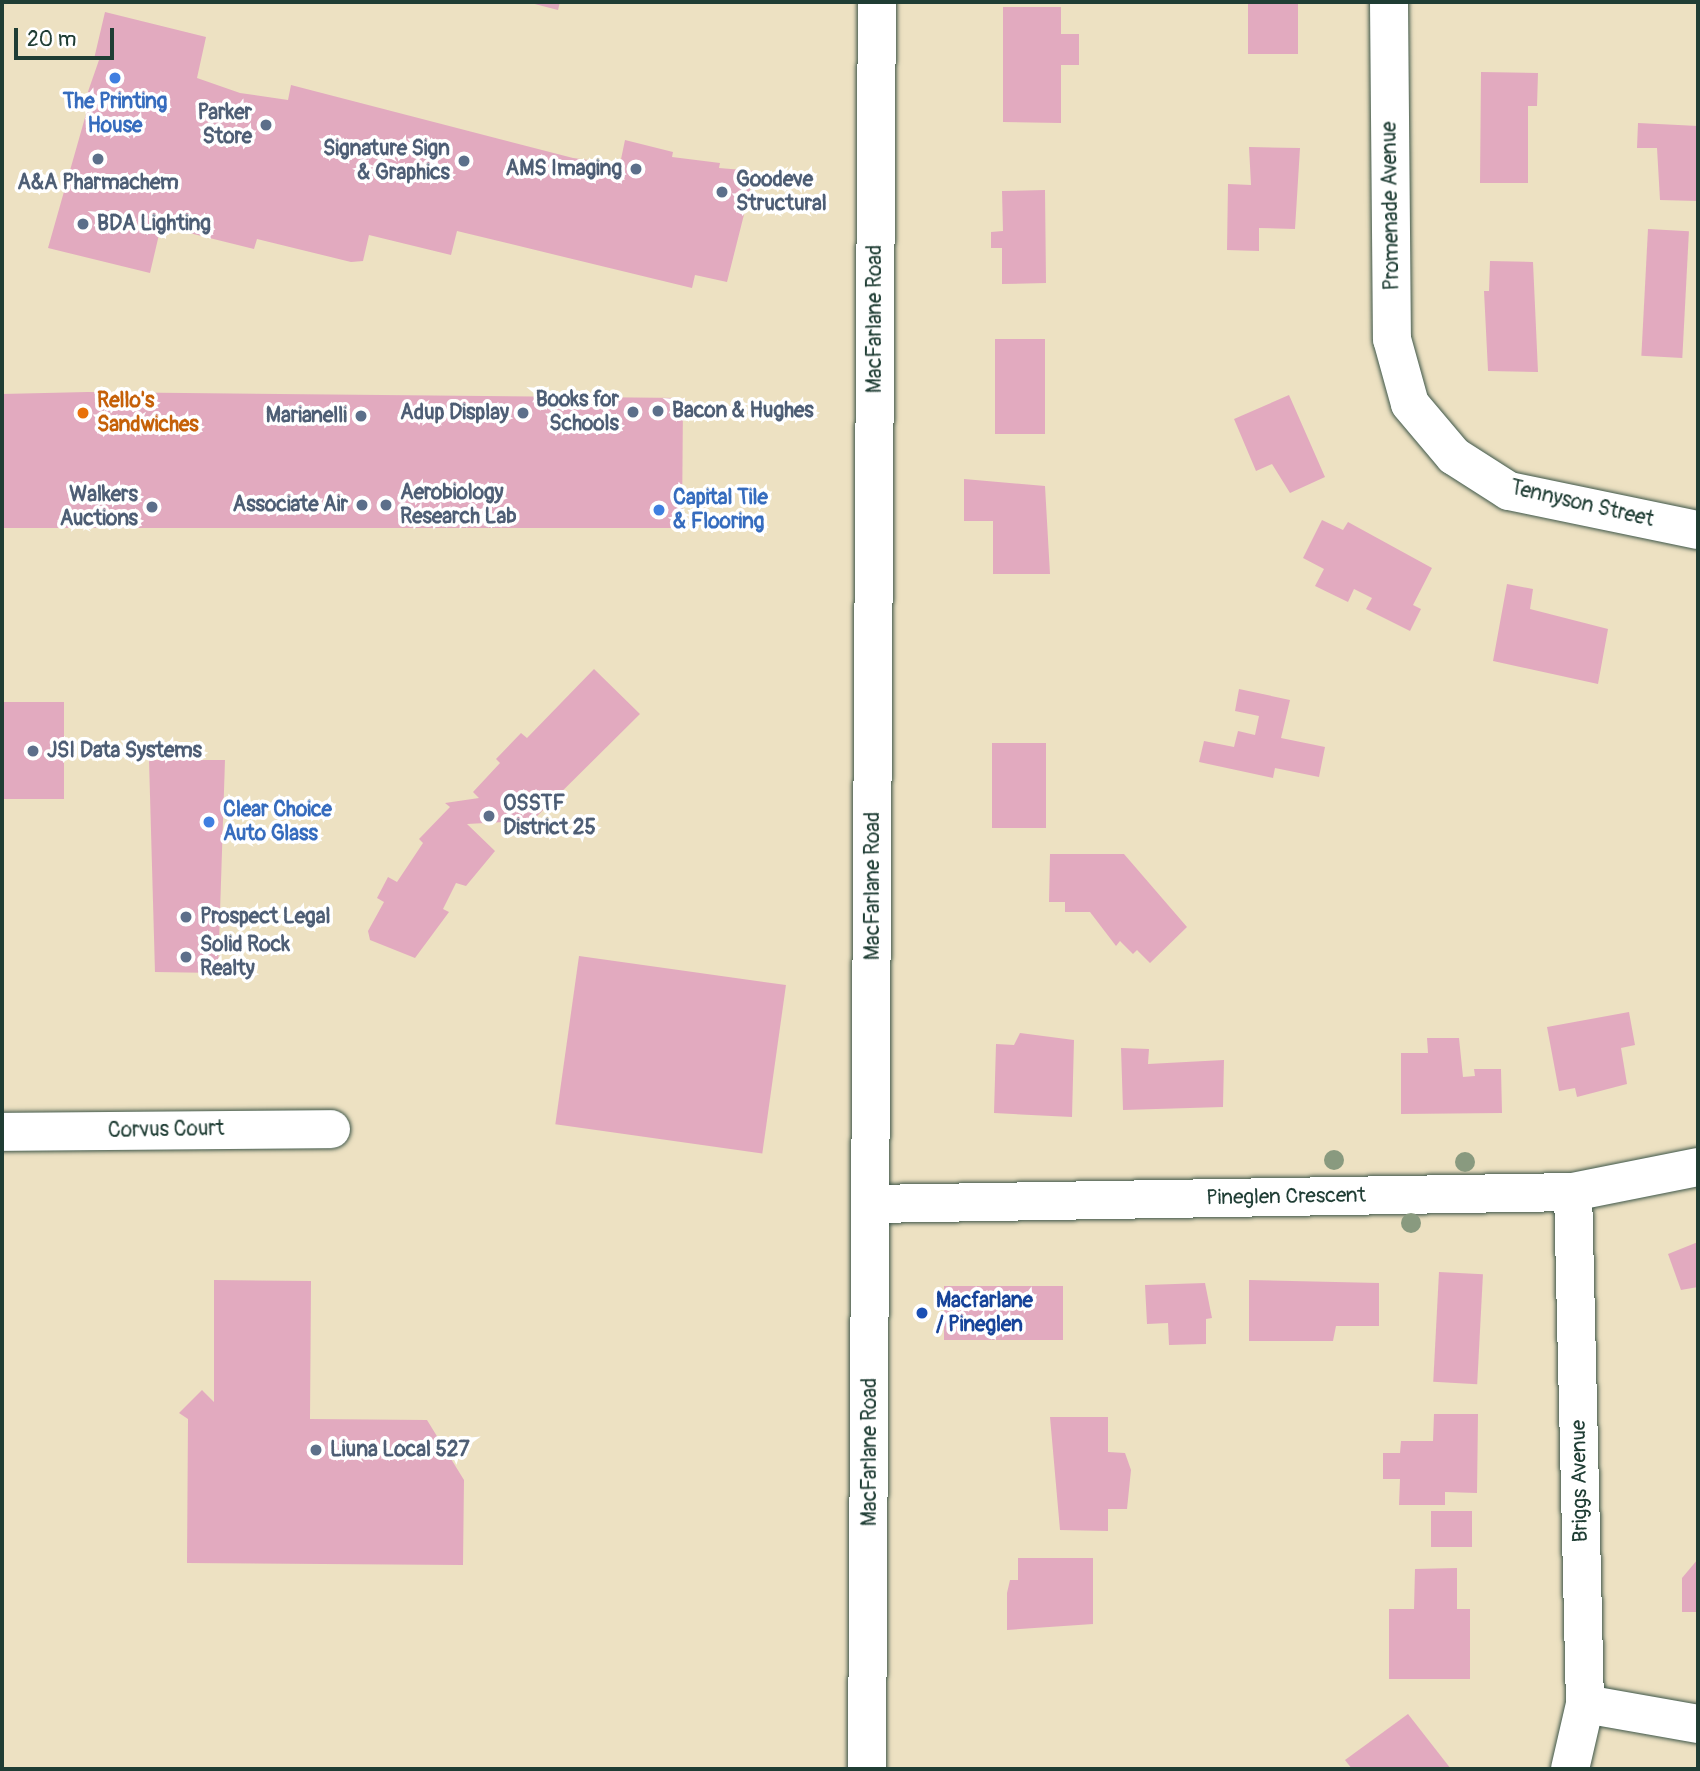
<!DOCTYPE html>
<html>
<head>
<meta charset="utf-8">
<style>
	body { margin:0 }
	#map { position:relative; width:1700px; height:1771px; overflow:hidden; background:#ede1c2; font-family:Pangolin,sans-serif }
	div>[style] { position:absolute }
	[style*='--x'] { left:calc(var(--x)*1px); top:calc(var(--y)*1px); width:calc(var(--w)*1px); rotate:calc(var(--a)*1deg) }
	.building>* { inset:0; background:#e2aabf; transform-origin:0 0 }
	.roads { filter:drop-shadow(0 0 2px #3e5649) drop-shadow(0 0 2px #3e5649) }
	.minor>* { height:38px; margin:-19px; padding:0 19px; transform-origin:19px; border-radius:19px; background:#fff }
	.trees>* { width:20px; height:20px; margin:-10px; border-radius:50%; background:#899a7f }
	.dots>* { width:19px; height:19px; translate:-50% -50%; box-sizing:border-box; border:4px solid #fff; border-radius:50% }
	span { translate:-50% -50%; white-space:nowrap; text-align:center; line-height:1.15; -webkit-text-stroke:7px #fff; paint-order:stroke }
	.shop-label { font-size:21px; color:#366cbe; font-weight:700 }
	.left { translate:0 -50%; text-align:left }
	.service-label { font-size:21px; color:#4e5e75; font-weight:700 }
	.right { translate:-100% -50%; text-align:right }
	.street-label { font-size:21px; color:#1f3d34 }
	.food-label { font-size:21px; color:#c56008; font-weight:700 }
	.transit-label { font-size:21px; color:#164399; font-weight:700 }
	.frame { position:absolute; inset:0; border:4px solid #1f3d34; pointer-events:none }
	.scale { position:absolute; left:14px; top:28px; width:100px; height:32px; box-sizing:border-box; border:4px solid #1f3d34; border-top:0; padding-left:9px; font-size:21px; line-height:24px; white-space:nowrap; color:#1f3d34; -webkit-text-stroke:5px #fff; paint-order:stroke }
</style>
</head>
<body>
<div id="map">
	<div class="building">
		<div style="clip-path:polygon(527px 2px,560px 2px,558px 10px)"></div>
		<div style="left:1248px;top:2px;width:50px;height:52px"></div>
		<div style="clip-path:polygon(1003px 7px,1061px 7px,1061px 34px,1079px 34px,1079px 65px,1061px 65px,1061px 123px,1003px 122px)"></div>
		<div style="clip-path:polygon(105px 12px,206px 37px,197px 78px,240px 93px,288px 100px,291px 85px,573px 158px,620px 164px,625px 140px,673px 152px,672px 157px,720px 163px,719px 168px,755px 171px,727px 282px,695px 275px,692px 288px,457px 231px,451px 255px,369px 235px,363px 261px,351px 262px,257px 239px,254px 249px,161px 226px,150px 273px,48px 248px,88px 107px,83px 106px,99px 60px,94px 59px)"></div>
		<div style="clip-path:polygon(1481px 72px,1538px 73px,1537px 106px,1528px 106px,1528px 183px,1480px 183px)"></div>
		<div style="clip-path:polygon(1638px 123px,1698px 126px,1698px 201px,1660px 200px,1657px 148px,1637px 148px)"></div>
		<div style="clip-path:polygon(1249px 147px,1300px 148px,1295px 229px,1259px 228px,1259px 251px,1227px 250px,1228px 184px,1251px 185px)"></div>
		<div style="clip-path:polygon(1045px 190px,1046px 283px,1002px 284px,1002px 248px,991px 248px,991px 232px,1003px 231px,1002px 191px)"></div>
		<div style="left:1648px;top:229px;width:41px;height:127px;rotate:3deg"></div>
		<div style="clip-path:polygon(1490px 261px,1533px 262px,1538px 372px,1488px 371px,1484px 291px,1489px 291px)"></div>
		<div style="left:995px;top:339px;width:50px;height:95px"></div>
		<div style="clip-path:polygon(88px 392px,683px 398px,682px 528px,2px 528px,2px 394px)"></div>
		<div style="clip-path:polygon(1289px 395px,1325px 477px,1290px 493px,1272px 464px,1256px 471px,1234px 419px)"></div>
		<div style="clip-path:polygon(964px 479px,1045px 486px,1050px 574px,993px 574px,993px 521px,964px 521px)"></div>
		<div style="clip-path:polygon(1322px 520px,1343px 530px,1348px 522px,1432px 568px,1413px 605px,1421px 609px,1410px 631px,1366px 609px,1372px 598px,1354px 589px,1348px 602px,1315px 586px,1324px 569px,1303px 558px)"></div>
		<div style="clip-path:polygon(1507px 584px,1533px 589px,1530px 609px,1608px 629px,1598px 684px,1493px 661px)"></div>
		<div style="clip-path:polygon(594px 669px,640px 714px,518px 835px,504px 822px,467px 824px,495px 851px,466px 886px,456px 883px,443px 909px,449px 912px,415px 958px,370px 940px,368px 931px,384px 902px,377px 898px,388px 877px,397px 882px,423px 843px,419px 839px,450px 807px,445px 803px,479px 798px,473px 792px,500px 763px,496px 759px,521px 733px,527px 738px)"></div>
		<div style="clip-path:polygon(1239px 689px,1290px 700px,1281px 738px,1325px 747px,1319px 777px,1275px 768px,1273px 778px,1199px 762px,1204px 741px,1234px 747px,1238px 731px,1255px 735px,1259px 716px,1235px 711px)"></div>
		<div style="left:2px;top:702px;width:62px;height:97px"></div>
		<div style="left:992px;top:743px;width:54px;height:85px"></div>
		<div style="clip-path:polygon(149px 760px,225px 760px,218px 973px,155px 972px)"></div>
		<div style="clip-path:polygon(1050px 854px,1124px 854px,1187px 927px,1150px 963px,1137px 950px,1133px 954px,1120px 941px,1116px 946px,1090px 912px,1065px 912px,1065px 902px,1049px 902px)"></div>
		<div style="left:579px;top:956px;width:209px;height:170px;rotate:8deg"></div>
		<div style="left:2px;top:980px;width:2px;height:29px"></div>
		<div style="clip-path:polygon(1629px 1012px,1635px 1045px,1621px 1048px,1627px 1084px,1577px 1097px,1575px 1088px,1559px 1091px,1547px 1027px)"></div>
		<div style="clip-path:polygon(1020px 1033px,1074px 1040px,1072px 1117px,994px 1113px,996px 1044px,1014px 1045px)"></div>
		<div style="clip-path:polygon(1427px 1038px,1459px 1038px,1463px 1077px,1475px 1076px,1474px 1069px,1501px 1069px,1502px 1113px,1401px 1114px,1401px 1053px,1428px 1053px)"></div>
		<div style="clip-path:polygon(1121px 1048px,1149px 1049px,1148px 1064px,1224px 1060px,1223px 1107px,1123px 1110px)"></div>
		<div style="clip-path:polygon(1698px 1242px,1698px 1287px,1681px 1290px,1668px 1254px)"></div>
		<div style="left:1439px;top:1272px;width:44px;height:110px;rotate:3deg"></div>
		<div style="clip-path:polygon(214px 1280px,311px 1281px,310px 1419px,427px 1420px,464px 1480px,463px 1565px,187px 1563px,188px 1419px,179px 1413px,202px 1390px,214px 1402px)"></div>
		<div style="clip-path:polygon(1249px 1280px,1379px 1283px,1379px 1326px,1336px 1326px,1333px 1341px,1249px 1341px)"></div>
		<div style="clip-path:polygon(1205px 1283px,1212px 1318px,1206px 1319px,1206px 1344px,1169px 1345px,1168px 1323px,1147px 1324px,1145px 1285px)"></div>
		<div style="left:944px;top:1286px;width:119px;height:54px"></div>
		<div style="clip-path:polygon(1434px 1414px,1478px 1414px,1477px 1493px,1445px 1492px,1445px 1505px,1399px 1505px,1400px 1479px,1383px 1479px,1383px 1453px,1400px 1453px,1401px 1441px,1433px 1441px)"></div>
		<div style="clip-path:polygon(1050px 1417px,1108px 1417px,1108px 1452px,1125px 1453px,1131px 1470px,1127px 1509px,1108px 1509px,1108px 1531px,1060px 1530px)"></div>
		<div style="left:1431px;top:1511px;width:41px;height:36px"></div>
		<div style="clip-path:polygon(1018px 1558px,1093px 1558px,1093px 1624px,1007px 1630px,1007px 1593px,1010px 1580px,1018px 1580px)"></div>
		<div style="clip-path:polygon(1698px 1559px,1698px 1612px,1682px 1612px,1682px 1578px)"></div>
		<div style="clip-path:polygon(1457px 1568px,1457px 1609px,1470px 1609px,1470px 1679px,1389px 1679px,1389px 1609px,1414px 1609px,1415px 1569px)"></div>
		<div style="clip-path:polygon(1408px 1714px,1451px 1769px,1352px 1769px,1345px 1760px)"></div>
	</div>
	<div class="roads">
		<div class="minor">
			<div style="--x:1389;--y:2;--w:337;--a:89.5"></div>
			<div style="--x:1392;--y:339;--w:67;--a:74.5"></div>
			<div style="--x:1410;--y:404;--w:68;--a:49.8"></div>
			<div style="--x:1454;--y:456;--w:65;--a:32.5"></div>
			<div style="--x:1509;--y:491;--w:193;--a:11.7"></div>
			<div style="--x:2;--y:1132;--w:329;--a:-0.5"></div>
			<div style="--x:872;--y:1204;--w:701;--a:-0.98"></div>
			<div style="--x:1573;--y:1192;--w:127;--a:-11.3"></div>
			<div style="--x:1585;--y:1704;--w:115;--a:10"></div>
			<div style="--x:867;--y:1769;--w:1767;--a:-89.68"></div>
			<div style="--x:1570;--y:1769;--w:67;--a:-77"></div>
			<div style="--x:1585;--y:1704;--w:512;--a:-91.34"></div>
		</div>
	</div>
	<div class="trees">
		<div style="left:1334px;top:1160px"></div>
		<div style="left:1465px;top:1162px"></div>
		<div style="left:1411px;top:1223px"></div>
	</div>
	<div class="dots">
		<div style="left:115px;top:78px;background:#3f7fe0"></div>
		<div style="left:266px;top:125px;background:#5c6f8a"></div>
		<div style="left:98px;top:159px;background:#5c6f8a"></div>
		<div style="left:464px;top:161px;background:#5c6f8a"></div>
		<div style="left:636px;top:169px;background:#5c6f8a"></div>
		<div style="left:722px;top:192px;background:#5c6f8a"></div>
		<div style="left:83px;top:224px;background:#5c6f8a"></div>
		<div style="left:658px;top:411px;background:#5c6f8a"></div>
		<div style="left:633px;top:412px;background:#5c6f8a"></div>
		<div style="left:83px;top:413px;background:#e8710a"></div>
		<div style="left:523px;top:413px;background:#5c6f8a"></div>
		<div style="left:361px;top:416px;background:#5c6f8a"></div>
		<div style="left:362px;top:505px;background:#5c6f8a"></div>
		<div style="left:386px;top:505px;background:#5c6f8a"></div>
		<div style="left:152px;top:507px;background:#5c6f8a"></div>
		<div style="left:659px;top:510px;background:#3f7fe0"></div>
		<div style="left:33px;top:751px;background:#5c6f8a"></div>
		<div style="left:489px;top:816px;background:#5c6f8a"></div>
		<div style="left:209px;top:822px;background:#3f7fe0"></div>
		<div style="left:186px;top:917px;background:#5c6f8a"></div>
		<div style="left:186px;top:957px;background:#5c6f8a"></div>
		<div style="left:922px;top:1313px;background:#1a4fb4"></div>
		<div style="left:316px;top:1450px;background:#5c6f8a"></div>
	</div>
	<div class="shop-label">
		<span style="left:115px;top:114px">The Printing<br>House</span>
		<span class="left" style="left:673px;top:510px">Capital Tile<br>&amp; Flooring</span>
		<span class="left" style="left:223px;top:822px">Clear Choice<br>Auto Glass</span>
	</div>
	<div class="service-label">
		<span class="right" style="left:252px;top:125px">Parker<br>Store</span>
		<span class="right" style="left:450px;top:161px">Signature Sign<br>&amp; Graphics</span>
		<span class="right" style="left:622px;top:169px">AMS Imaging</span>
		<span class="left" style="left:736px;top:192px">Goodeve<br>Structural</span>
		<span style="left:98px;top:183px">A&amp;A Pharmachem</span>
		<span class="left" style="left:97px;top:224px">BDA Lighting</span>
		<span class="right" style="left:619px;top:412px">Books for<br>Schools</span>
		<span class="left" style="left:672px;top:411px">Bacon &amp; Hughes</span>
		<span class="right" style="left:509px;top:413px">Adup Display</span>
		<span class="right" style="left:347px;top:416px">Marianelli</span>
		<span class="left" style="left:400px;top:505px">Aerobiology<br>Research Lab</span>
		<span class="right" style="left:138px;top:507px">Walkers<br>Auctions</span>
		<span class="right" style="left:348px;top:505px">Associate Air</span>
		<span class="left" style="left:47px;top:751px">JSI Data Systems</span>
		<span class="left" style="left:503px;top:816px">OSSTF<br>District 25</span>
		<span class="left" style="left:200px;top:917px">Prospect Legal</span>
		<span class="left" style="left:200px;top:957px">Solid Rock<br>Realty</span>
		<span class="left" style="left:330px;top:1450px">Liuna Local 527</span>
	</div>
	<div class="street-label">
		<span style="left:1391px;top:206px;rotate:-91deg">Promenade Avenue</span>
		<span style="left:875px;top:319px;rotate:-90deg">MacFarlane Road</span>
		<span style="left:1582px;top:504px;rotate:13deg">Tennyson Street</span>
		<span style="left:873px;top:886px;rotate:-90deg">MacFarlane Road</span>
		<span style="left:166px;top:1130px;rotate:-1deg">Corvus Court</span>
		<span style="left:1286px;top:1197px;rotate:-1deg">Pineglen Crescent</span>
		<span style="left:870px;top:1452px;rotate:-90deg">MacFarlane Road</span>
		<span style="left:1580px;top:1481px;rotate:-91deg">Briggs Avenue</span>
	</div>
	<div class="food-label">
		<span class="left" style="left:97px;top:413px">Rello's<br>Sandwiches</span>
	</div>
	<div class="transit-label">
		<span class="left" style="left:936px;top:1313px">Macfarlane<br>/ Pineglen</span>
	</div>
	<div class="frame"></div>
	<div class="scale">20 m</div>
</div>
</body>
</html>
